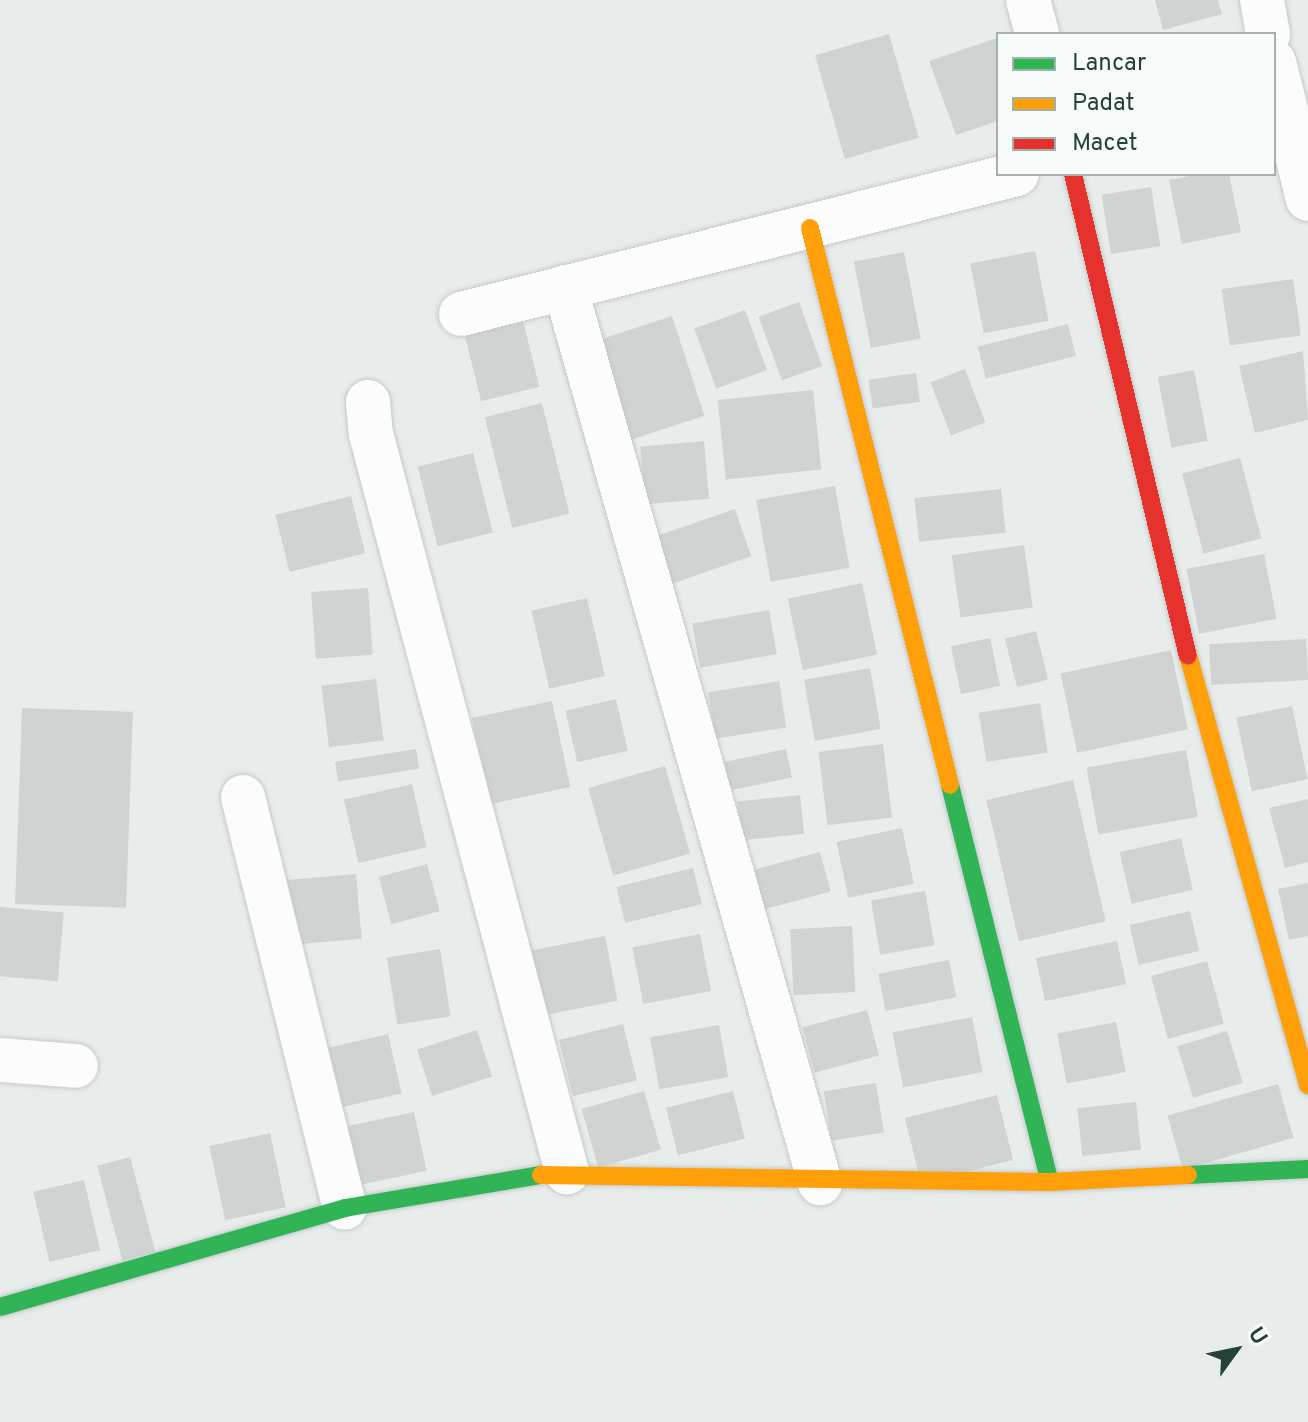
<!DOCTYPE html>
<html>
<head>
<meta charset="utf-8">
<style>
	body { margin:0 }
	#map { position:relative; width:1308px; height:1422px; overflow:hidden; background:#e8edeb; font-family:Overpass,sans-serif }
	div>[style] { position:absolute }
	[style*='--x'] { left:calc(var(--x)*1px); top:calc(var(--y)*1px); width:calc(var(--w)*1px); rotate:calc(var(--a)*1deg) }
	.building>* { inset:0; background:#cfd4d2; transform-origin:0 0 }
	.roads { filter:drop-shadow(0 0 2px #c5cac8) drop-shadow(0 0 2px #c5cac8) }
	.street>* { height:44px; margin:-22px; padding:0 22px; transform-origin:22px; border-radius:22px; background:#fcfcfc }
	.fast>* { height:18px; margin:-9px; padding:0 9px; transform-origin:9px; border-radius:9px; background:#30b455 }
	.slow>* { height:18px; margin:-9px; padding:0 9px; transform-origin:9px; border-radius:9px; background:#ff9f0a }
	.jam>* { height:18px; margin:-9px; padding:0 9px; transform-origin:9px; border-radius:9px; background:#e5322d }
	span { translate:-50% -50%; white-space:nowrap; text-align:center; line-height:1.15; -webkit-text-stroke:7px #f7fbf9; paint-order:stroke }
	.legend { position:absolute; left:996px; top:32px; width:280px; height:144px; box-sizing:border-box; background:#f7fbf9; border:2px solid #a3b1ad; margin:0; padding:10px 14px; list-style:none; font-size:24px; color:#24423a }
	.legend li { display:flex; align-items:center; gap:16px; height:40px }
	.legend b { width:40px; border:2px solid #a3b1ad }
	.north { position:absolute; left:1196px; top:1310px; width:80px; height:80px; -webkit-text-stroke:6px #f7fbf9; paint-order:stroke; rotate:57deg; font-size:22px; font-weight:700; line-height:32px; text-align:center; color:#24423a }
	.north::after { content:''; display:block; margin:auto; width:28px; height:36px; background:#24423a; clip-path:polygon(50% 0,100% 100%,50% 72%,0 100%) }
</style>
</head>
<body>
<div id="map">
	<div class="building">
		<div style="clip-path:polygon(1155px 0,1218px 0,1222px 14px,1163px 30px)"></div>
		<div style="left:889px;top:34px;width:108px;height:77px;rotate:74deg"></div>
		<div style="clip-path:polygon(997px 38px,998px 121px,956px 135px,929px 61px)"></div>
		<div style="clip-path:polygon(1201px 174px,1229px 174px,1241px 232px,1182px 244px,1169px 180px)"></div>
		<div style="left:1151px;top:187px;width:60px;height:50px;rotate:81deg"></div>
		<div style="left:1035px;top:251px;width:71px;height:66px;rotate:79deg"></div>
		<div style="left:904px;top:252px;width:88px;height:51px;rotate:79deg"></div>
		<div style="left:1293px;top:279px;width:57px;height:72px;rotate:82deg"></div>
		<div style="left:799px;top:302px;width:68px;height:43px;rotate:70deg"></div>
		<div style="left:745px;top:310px;width:64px;height:54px;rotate:70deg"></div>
		<div style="left:521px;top:313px;width:76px;height:60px;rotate:76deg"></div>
		<div style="left:672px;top:316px;width:105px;height:83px;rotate:72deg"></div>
		<div style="left:1068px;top:324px;width:33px;height:93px;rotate:76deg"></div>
		<div style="clip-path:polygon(1303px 351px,1308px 420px,1255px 433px,1239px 366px)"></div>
		<div style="left:965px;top:369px;width:57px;height:37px;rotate:69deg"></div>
		<div style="left:1194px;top:370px;width:72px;height:37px;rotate:79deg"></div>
		<div style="left:916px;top:373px;width:29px;height:48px;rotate:82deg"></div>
		<div style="left:813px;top:390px;width:80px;height:96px;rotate:84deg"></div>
		<div style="left:542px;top:403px;width:114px;height:59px;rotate:76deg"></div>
		<div style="left:704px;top:441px;width:58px;height:64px;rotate:85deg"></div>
		<div style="left:473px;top:453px;width:82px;height:57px;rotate:76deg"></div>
		<div style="left:1240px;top:458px;width:83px;height:60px;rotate:75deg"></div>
		<div style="left:835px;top:486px;width:83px;height:80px;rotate:80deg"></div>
		<div style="left:1001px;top:489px;width:44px;height:87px;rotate:84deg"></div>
		<div style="left:351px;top:496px;width:59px;height:78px;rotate:76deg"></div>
		<div style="left:735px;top:509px;width:50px;height:88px;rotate:71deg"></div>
		<div style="left:1024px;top:545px;width:63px;height:73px;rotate:82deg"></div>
		<div style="left:1264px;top:554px;width:66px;height:79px;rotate:79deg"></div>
		<div style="left:862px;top:583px;width:73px;height:76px;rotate:78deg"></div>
		<div style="left:368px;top:588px;width:67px;height:57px;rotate:86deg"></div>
		<div style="left:587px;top:598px;width:80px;height:57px;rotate:77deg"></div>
		<div style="left:769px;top:610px;width:45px;height:78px;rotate:80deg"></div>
		<div style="left:1036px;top:631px;width:50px;height:32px;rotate:76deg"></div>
		<div style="left:990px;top:638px;width:49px;height:40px;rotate:78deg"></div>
		<div style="left:1306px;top:639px;width:41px;height:97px;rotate:87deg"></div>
		<div style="left:1171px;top:650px;width:81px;height:113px;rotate:78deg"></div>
		<div style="left:870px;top:668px;width:62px;height:67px;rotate:80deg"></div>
		<div style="left:376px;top:679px;width:62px;height:55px;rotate:83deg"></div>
		<div style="left:779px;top:681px;width:47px;height:72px;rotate:81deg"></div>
		<div style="left:616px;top:699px;width:53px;height:52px;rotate:77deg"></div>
		<div style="left:552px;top:701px;width:88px;height:82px;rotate:78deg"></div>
		<div style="left:1040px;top:703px;width:50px;height:62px;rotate:81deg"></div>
		<div style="left:1292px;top:706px;width:75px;height:57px;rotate:78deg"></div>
		<div style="left:22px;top:708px;width:111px;height:196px;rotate:2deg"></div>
		<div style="left:883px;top:744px;width:74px;height:65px;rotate:83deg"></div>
		<div style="left:416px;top:749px;width:20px;height:82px;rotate:81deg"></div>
		<div style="left:786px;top:749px;width:29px;height:63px;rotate:78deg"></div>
		<div style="left:1186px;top:750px;width:68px;height:101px;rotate:80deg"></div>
		<div style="left:665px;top:766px;width:91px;height:80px;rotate:74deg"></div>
		<div style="left:1073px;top:780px;width:145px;height:89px;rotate:77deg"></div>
		<div style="left:412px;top:784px;width:65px;height:70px;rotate:77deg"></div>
		<div style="left:800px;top:795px;width:39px;height:63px;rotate:84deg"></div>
		<div style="clip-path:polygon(1308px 799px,1308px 862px,1285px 868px,1269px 808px)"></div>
		<div style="left:902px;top:828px;width:57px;height:67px;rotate:78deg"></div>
		<div style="left:1181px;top:838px;width:53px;height:63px;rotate:77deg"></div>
		<div style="left:820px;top:852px;width:41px;height:78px;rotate:75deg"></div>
		<div style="left:427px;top:864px;width:49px;height:50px;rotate:75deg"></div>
		<div style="left:693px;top:868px;width:37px;height:79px;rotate:76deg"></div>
		<div style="left:356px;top:874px;width:65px;height:73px;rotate:85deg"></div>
		<div style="clip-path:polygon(1308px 883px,1308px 936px,1289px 940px,1278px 889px)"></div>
		<div style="left:925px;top:891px;width:55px;height:55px;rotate:80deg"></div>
		<div style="left:0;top:907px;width:64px;height:69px;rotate:5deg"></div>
		<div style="left:1190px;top:911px;width:41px;height:62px;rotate:77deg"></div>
		<div style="left:852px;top:926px;width:66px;height:62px;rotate:87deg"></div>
		<div style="left:700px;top:934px;width:58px;height:69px;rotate:79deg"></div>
		<div style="left:605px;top:936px;width:66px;height:78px;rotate:79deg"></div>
		<div style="left:1117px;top:941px;width:44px;height:83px;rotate:78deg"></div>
		<div style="left:440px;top:949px;width:68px;height:54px;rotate:81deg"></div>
		<div style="left:949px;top:960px;width:38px;height:72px;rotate:79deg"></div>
		<div style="left:1207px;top:961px;width:65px;height:58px;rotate:75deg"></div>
		<div style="left:867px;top:1010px;width:47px;height:67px;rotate:75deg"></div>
		<div style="left:972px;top:1017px;width:56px;height:81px;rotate:79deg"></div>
		<div style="left:1116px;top:1022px;width:51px;height:60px;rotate:79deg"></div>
		<div style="left:623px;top:1024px;width:58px;height:66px;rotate:76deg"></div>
		<div style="left:719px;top:1025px;width:53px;height:70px;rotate:80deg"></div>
		<div style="left:477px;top:1030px;width:49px;height:63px;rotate:72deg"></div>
		<div style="left:1227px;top:1031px;width:54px;height:52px;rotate:73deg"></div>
		<div style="left:388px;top:1034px;width:61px;height:73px;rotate:77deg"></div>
		<div style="left:876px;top:1083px;width:50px;height:53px;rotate:81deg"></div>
		<div style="left:1278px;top:1084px;width:56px;height:115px;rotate:74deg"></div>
		<div style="left:644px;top:1091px;width:61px;height:65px;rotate:74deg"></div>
		<div style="left:733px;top:1091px;width:49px;height:69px;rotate:76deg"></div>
		<div style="left:997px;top:1095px;width:67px;height:95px;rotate:76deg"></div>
		<div style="left:1136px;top:1102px;width:48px;height:59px;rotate:84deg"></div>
		<div style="left:414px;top:1112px;width:60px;height:69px;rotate:78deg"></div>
		<div style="left:270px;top:1133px;width:76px;height:62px;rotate:78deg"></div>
		<div style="left:130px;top:1157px;width:98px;height:34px;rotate:75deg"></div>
		<div style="left:84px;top:1180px;width:72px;height:52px;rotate:77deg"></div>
	</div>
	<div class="roads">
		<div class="street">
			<div style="--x:1028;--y:0;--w:35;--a:75"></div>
			<div style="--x:1262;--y:0;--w:35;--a:80"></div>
			<div style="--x:1274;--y:62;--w:141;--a:76.1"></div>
			<div style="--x:565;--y:287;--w:932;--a:74.11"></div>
			<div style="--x:461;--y:314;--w:573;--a:-14.13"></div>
			<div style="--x:368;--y:402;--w:32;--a:85"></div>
			<div style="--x:371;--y:434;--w:764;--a:75.13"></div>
			<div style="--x:243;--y:797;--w:423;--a:76.1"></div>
			<div style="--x:0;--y:1060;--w:76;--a:4.5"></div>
		</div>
		<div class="fast">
			<div style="--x:950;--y:785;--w:409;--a:75.9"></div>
			<div style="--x:1188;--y:1175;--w:120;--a:-2.9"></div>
			<div style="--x:0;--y:1307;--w:359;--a:-16"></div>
			<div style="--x:345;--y:1208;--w:199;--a:-9.6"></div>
		</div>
		<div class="slow">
			<div style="--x:810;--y:228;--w:574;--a:75.89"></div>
			<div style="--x:1188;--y:655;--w:447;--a:74.4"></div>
			<div style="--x:541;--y:1175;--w:509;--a:0.79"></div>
			<div style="--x:1050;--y:1182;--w:138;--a:-2.9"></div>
		</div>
		<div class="jam">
			<div style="--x:1073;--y:174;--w:495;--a:76.6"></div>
		</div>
	</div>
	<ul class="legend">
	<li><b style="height:10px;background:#30b455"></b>Lancar</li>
	<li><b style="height:10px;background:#ff9f0a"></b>Padat</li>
	<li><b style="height:10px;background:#e5322d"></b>Macet</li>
	</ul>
	<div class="north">U</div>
</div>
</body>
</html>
